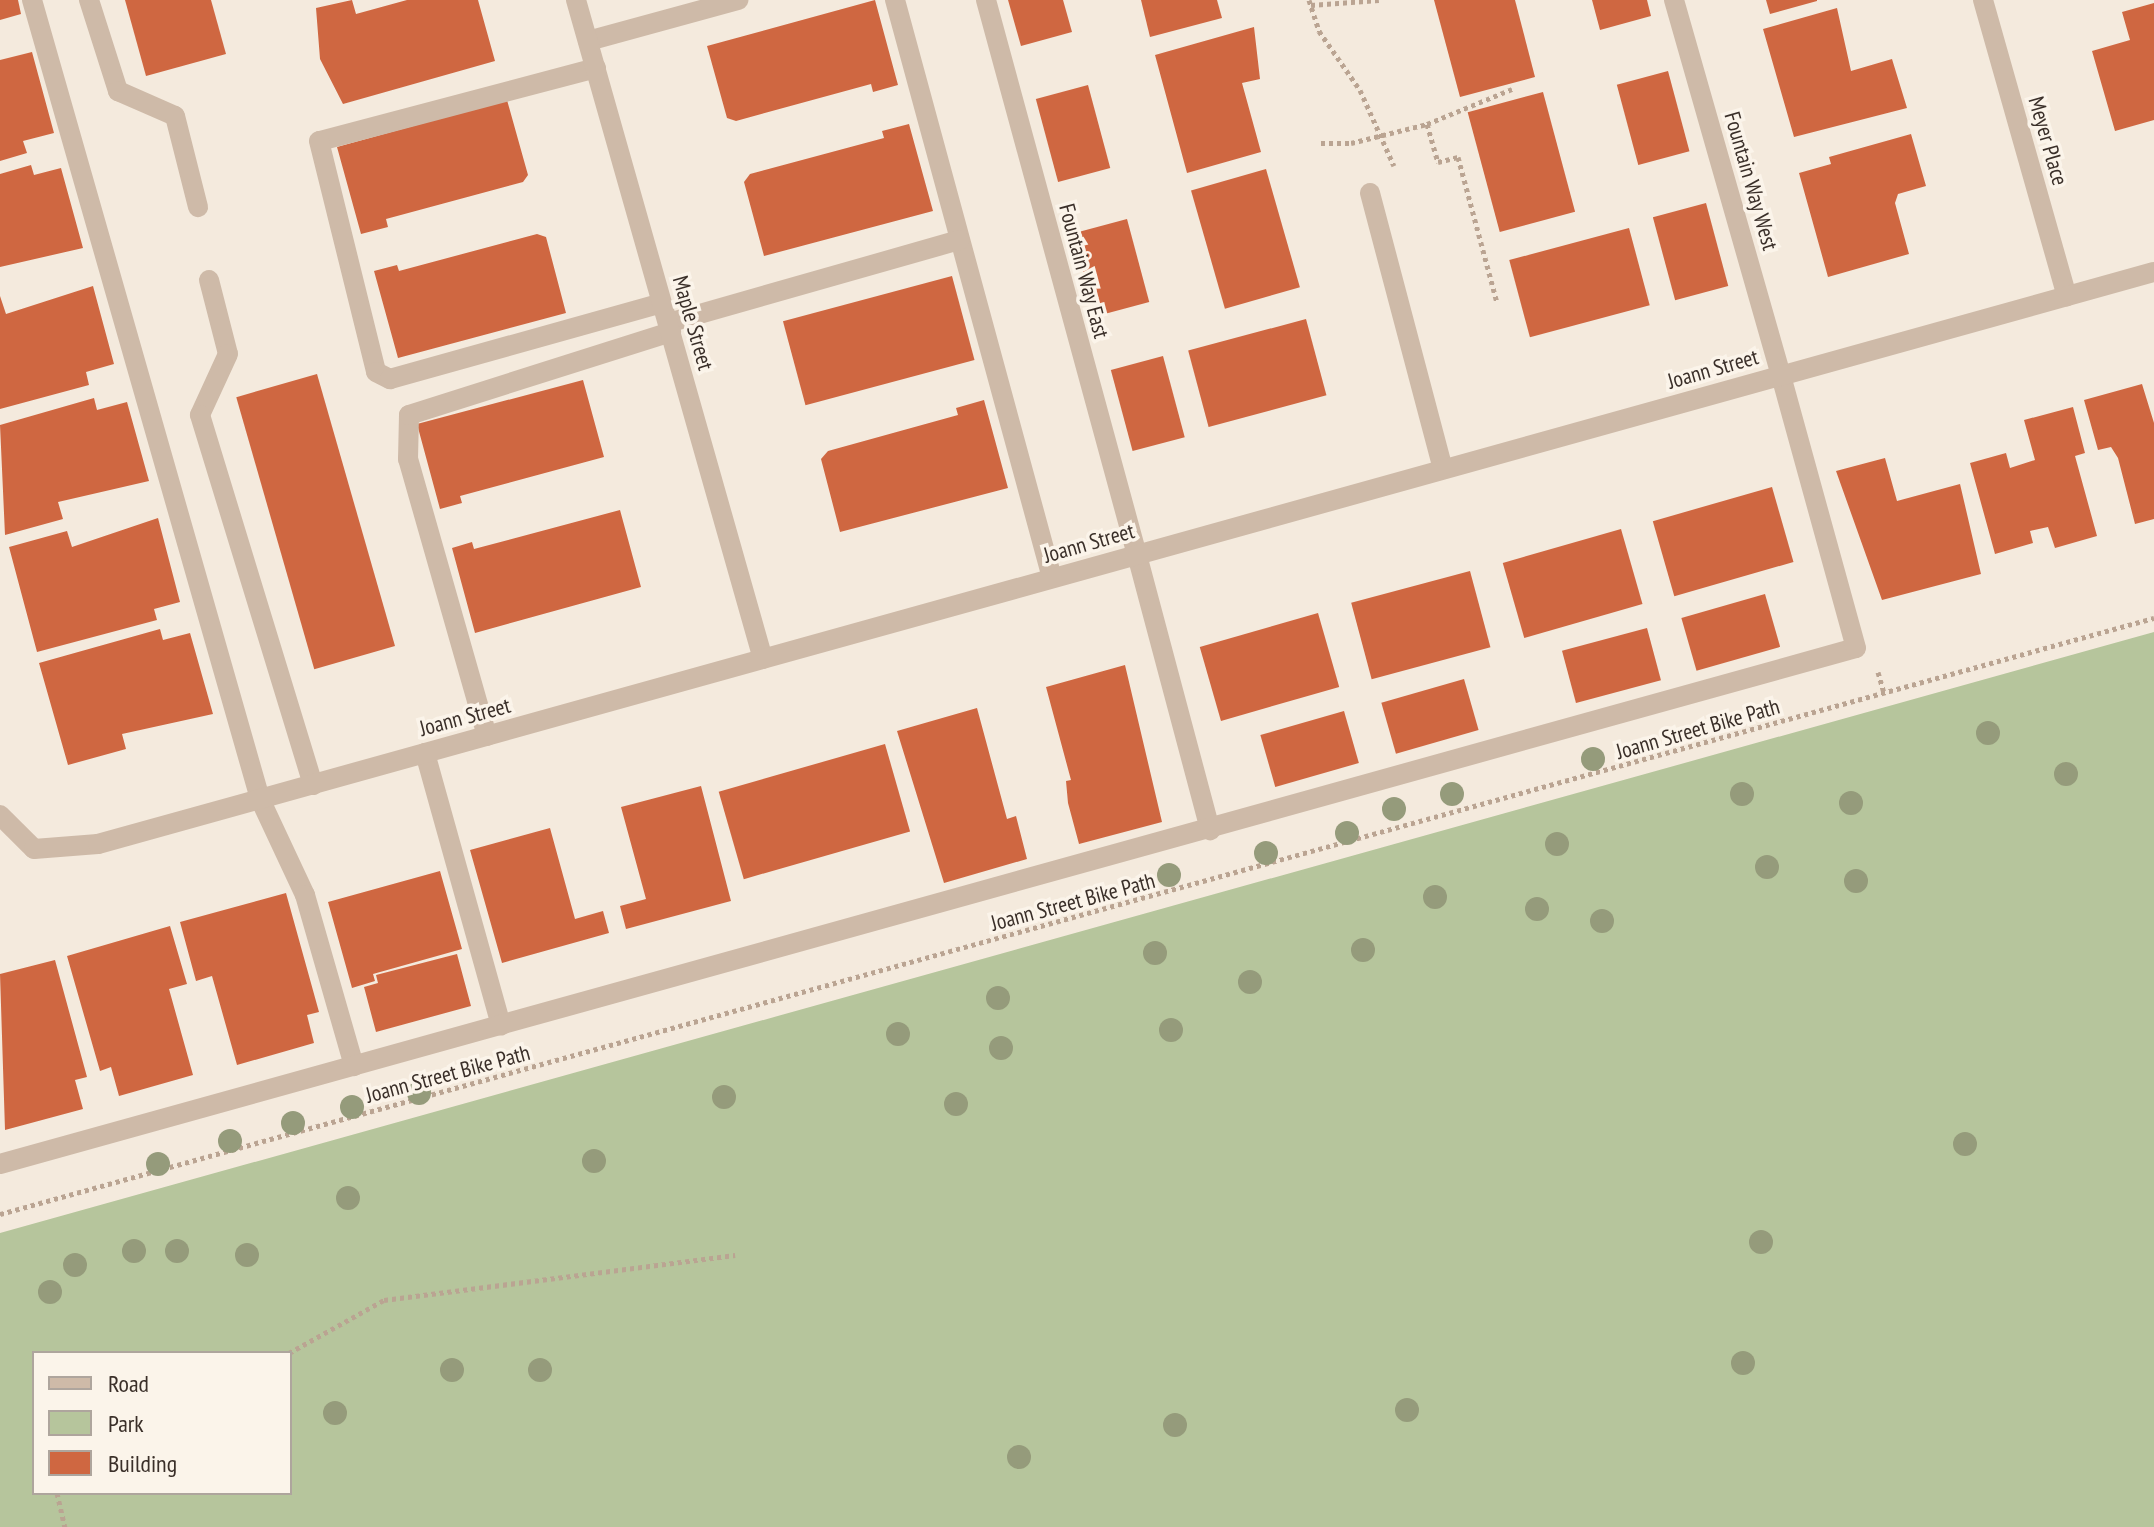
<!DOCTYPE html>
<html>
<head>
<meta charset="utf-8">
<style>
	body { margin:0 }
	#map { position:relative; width:2154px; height:1527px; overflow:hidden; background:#f4eadd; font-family:"PT Sans Narrow",sans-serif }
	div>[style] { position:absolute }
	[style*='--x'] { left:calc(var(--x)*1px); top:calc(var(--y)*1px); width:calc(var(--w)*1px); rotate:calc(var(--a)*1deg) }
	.green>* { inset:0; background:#b6c59c }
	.building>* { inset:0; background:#cf6741; transform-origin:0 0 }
	.path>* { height:5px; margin-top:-2.5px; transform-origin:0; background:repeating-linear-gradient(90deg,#baa492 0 4px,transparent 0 8px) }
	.lane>* { height:20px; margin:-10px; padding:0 10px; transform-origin:10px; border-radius:10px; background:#cebaa8 }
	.street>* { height:20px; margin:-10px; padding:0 10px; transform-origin:10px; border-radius:10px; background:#cebaa8 }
	.trees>* { width:24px; height:24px; margin:-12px; border-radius:50%; background:#959b7b }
	span { translate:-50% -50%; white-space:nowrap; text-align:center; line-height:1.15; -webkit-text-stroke:7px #fbf4ea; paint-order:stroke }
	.street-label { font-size:22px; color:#3a2f29 }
	.legend { position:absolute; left:32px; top:1351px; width:260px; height:144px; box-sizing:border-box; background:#fbf4ea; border:2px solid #aea59d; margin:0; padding:10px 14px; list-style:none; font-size:24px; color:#3a2f29 }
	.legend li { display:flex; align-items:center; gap:16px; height:40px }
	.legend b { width:40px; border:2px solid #aea59d }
</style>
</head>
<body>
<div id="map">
	<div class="green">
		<div style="clip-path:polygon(evenodd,2154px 632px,2154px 1527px,0 1527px,0 1233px,2154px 632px,34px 1353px,290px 1353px,290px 1493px,34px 1493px,34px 1353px)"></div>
	</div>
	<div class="building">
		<div style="clip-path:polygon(0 0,18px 0,21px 14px,0 20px)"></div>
		<div style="clip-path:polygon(125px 0,211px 0,226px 54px,146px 76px)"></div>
		<div style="clip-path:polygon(352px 0,356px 14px,407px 0,478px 0,495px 61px,343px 104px,320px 59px,316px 8px)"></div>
		<div style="clip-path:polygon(875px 0,898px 85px,873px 92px,871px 84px,736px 121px,727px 118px,707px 46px)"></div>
		<div style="clip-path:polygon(1008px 0,1063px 0,1072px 32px,1021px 46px)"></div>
		<div style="clip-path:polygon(1141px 0,1217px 0,1222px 18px,1150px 37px)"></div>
		<div style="clip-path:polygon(1434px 0,1515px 0,1535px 77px,1460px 97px)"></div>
		<div style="clip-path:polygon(1592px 0,1647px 0,1651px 16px,1600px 30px)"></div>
		<div style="clip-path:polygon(1766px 0,1817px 0,1817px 1px,1770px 14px)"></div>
		<div style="clip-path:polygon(2154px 3px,2154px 120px,2115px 131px,2092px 51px,2130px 40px,2122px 12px)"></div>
		<div style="clip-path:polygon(1837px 8px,1851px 71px,1892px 59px,1907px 108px,1794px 137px,1763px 29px)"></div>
		<div style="clip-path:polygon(1254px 27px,1260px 79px,1242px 83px,1261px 152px,1187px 173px,1155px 55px)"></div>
		<div style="clip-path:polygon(32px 52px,54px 133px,23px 141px,27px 153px,0 161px,0 60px)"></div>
		<div style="left:1668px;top:71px;width:83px;height:53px;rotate:75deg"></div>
		<div style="left:1088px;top:85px;width:86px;height:54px;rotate:75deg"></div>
		<div style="left:1543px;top:92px;width:124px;height:78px;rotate:75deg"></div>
		<div style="clip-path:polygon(507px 100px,528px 175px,523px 182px,386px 219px,388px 227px,361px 234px,337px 147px)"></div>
		<div style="clip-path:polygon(909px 124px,933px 211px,764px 256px,744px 182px,750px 174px,884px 138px,882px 131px)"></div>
		<div style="clip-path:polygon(1911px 134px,1926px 186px,1898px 194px,1895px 203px,1909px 254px,1828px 277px,1799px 173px,1831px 164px,1829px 157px)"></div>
		<div style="clip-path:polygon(31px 165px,34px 175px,61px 168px,83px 248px,0 267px,0 174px)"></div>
		<div style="left:1266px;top:169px;width:123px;height:78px;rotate:74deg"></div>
		<div style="left:1706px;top:203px;width:86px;height:55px;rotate:75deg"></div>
		<div style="left:1127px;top:219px;width:86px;height:56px;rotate:75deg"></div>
		<div style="left:1629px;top:228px;width:80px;height:124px;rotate:75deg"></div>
		<div style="clip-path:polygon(537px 234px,546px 237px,566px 313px,398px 358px,374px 271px,397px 265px,399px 271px)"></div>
		<div style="left:952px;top:276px;width:87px;height:175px;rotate:75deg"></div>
		<div style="clip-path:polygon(93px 286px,114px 364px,86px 372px,89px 385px,0 409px,0 296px,6px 314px)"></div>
		<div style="left:1306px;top:319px;width:79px;height:122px;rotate:75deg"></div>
		<div style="left:1163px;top:356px;width:84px;height:54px;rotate:75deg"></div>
		<div style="left:317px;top:374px;width:283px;height:84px;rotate:74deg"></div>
		<div style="clip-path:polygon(583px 380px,604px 457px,460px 496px,462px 503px,440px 509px,417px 424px)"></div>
		<div style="clip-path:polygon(2142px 384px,2154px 423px,2154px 519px,2135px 524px,2118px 458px,2111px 447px,2098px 450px,2084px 400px)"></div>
		<div style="clip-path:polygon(94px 398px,97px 410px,127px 402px,149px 481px,58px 502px,63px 519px,5px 535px,0 425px)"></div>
		<div style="clip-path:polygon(984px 400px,1008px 488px,840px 532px,821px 459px,828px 451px,958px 415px,956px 408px)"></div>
		<div style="clip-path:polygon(2073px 407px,2085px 453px,2075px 456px,2097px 536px,2055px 548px,2048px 527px,2030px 531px,2033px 543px,1995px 554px,1970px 463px,2006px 453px,2010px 468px,2035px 460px,2024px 420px)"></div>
		<div style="clip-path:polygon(1885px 458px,1897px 501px,1960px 484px,1981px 574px,1882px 600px,1836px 471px)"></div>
		<div style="left:1772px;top:487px;width:78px;height:124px;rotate:74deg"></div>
		<div style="clip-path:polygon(620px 510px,641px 587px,475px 633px,452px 548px,472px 542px,474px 549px)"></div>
		<div style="clip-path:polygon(158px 518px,180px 602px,154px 609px,157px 620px,37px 652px,9px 547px,67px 531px,72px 547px)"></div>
		<div style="left:1621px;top:529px;width:78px;height:123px;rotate:74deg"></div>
		<div style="left:1470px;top:571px;width:79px;height:123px;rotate:75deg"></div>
		<div style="left:1765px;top:594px;width:55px;height:87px;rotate:74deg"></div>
		<div style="left:1318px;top:613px;width:77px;height:123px;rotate:74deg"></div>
		<div style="left:1647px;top:628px;width:54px;height:88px;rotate:75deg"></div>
		<div style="clip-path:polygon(160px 629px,163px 640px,190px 633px,213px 714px,122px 734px,126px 749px,68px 765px,39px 663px)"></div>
		<div style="clip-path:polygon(1125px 665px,1162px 822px,1079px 844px,1068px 803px,1066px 781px,1071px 780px,1046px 687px)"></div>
		<div style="left:1464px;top:679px;width:53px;height:86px;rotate:74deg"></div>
		<div style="clip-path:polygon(977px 708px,1007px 819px,1016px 816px,1027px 859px,944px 883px,897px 731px)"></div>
		<div style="left:1344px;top:711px;width:54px;height:87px;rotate:74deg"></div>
		<div style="left:885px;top:744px;width:91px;height:173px;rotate:74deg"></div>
		<div style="clip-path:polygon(701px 786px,731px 901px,626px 929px,620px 906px,646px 899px,621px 807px)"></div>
		<div style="clip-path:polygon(550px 828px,575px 919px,603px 911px,609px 933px,502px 963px,470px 850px)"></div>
		<div style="clip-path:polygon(440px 871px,462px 949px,373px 974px,375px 981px,352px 988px,328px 902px)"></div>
		<div style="clip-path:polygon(286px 893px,319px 1012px,307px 1015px,314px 1043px,237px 1065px,212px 976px,196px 981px,180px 922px)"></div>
		<div style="clip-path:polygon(170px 926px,187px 984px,169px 989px,193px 1075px,119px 1096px,111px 1067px,100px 1071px,67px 956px)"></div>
		<div style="clip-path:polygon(457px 954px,471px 1006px,376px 1032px,364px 987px,378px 983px,376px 975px)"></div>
		<div style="clip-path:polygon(55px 960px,87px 1077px,75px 1080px,83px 1109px,5px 1130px,0 974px)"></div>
	</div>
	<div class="path">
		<div style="--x:1309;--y:0;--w:33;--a:72"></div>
		<div style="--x:1319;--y:31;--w:72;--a:55.2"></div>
		<div style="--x:1360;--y:90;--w:83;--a:65.9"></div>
		<div style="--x:1311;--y:5;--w:68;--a:-4.2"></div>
		<div style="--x:1427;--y:124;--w:92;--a:-22.4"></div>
		<div style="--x:1321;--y:143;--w:30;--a:0"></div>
		<div style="--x:1351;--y:143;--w:78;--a:-14"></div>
		<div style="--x:1427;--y:124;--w:40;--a:74"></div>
		<div style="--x:1438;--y:162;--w:21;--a:-14"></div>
		<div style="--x:1458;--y:157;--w:151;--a:75"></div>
		<div style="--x:1878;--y:672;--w:22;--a:74"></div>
		<div style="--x:0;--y:1214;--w:2235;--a:-15.47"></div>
		<div style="--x:289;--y:1353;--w:109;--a:-29.2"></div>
		<div style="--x:384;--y:1300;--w:354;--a:-7.3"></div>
		<div style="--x:57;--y:1493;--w:35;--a:77"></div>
	</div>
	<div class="lane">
		<div style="--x:32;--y:0;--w:831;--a:74.07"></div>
		<div style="--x:260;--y:799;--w:106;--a:64.9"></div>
		<div style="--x:305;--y:895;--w:178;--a:74"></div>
		<div style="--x:89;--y:0;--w:96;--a:72.3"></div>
		<div style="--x:118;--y:91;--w:62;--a:23.7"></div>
		<div style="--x:175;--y:116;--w:94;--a:75.8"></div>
		<div style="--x:895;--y:0;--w:599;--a:74.8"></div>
		<div style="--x:588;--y:41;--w:156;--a:-15.3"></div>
		<div style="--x:596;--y:68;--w:286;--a:165.2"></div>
		<div style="--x:319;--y:141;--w:238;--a:76.1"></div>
		<div style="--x:376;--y:372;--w:16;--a:27"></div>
		<div style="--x:390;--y:379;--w:282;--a:-15.6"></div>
		<div style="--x:1370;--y:193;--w:285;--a:75.2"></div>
		<div style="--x:209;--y:280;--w:76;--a:75.6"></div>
		<div style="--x:228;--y:354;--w:67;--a:114.7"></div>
		<div style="--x:200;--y:415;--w:387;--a:73"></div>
		<div style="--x:668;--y:323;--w:303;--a:-15.9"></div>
		<div style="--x:1137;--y:555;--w:285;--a:75.1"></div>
		<div style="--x:487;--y:736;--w:288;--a:-105.9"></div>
		<div style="--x:408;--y:459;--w:44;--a:-88.7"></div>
		<div style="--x:409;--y:415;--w:275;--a:-17.6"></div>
		<div style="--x:425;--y:753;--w:283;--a:74.4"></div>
		<div style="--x:0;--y:1164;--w:1926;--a:-15.54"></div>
		<div style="--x:1856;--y:648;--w:283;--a:-105.4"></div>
	</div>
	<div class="street">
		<div style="--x:576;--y:0;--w:685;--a:74.16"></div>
		<div style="--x:986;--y:0;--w:575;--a:74.78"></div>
		<div style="--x:1674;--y:0;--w:390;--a:74.1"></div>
		<div style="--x:1983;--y:0;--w:308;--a:74.2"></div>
		<div style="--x:0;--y:815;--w:48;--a:45"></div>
		<div style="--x:34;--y:849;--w:64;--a:-4.5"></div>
		<div style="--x:98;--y:844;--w:2134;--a:-15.55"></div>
	</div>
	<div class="trees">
		<div style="left:1988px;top:733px"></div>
		<div style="left:1593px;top:759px"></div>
		<div style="left:2066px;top:774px"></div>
		<div style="left:1452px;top:794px"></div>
		<div style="left:1742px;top:794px"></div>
		<div style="left:1851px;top:803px"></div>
		<div style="left:1394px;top:809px"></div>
		<div style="left:1347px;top:833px"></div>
		<div style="left:1557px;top:844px"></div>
		<div style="left:1266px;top:853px"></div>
		<div style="left:1767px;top:867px"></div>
		<div style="left:1169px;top:875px"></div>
		<div style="left:1856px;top:881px"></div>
		<div style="left:1435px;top:897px"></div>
		<div style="left:1537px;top:909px"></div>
		<div style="left:1602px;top:921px"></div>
		<div style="left:1363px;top:950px"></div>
		<div style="left:1155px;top:953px"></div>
		<div style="left:1250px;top:982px"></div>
		<div style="left:998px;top:998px"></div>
		<div style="left:1171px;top:1030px"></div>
		<div style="left:898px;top:1034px"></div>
		<div style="left:1001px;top:1048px"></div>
		<div style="left:419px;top:1093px"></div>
		<div style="left:724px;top:1097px"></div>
		<div style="left:956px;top:1104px"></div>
		<div style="left:352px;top:1107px"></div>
		<div style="left:293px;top:1123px"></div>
		<div style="left:230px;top:1141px"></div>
		<div style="left:1965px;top:1144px"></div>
		<div style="left:594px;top:1161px"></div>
		<div style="left:158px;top:1164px"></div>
		<div style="left:348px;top:1198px"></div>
		<div style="left:1761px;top:1242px"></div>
		<div style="left:134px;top:1251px"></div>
		<div style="left:177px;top:1251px"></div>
		<div style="left:247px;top:1255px"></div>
		<div style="left:75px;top:1265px"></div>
		<div style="left:50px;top:1292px"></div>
		<div style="left:1743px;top:1363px"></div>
		<div style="left:452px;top:1370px"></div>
		<div style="left:540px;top:1370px"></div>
		<div style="left:1407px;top:1410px"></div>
		<div style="left:335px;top:1413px"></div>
		<div style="left:1175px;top:1425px"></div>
		<div style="left:1019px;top:1457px"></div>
	</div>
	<div class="street-label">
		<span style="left:2048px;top:141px;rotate:74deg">Meyer Place</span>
		<span style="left:1751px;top:181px;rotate:74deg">Fountain Way West</span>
		<span style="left:1084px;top:271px;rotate:75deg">Fountain Way East</span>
		<span style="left:693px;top:323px;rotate:74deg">Maple Street</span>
		<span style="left:1713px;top:369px;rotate:-16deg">Joann Street</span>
		<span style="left:1089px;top:543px;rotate:-16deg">Joann Street</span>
		<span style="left:465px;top:717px;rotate:-15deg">Joann Street</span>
		<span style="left:1698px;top:729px;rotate:-16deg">Joann Street Bike Path</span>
		<span style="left:1073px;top:902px;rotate:-15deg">Joann Street Bike Path</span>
		<span style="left:448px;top:1074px;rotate:-15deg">Joann Street Bike Path</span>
	</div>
	<ul class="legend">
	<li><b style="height:10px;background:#cebaa8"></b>Road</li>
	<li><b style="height:22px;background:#b6c59c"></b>Park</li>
	<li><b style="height:22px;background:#cf6741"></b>Building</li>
	</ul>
</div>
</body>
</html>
